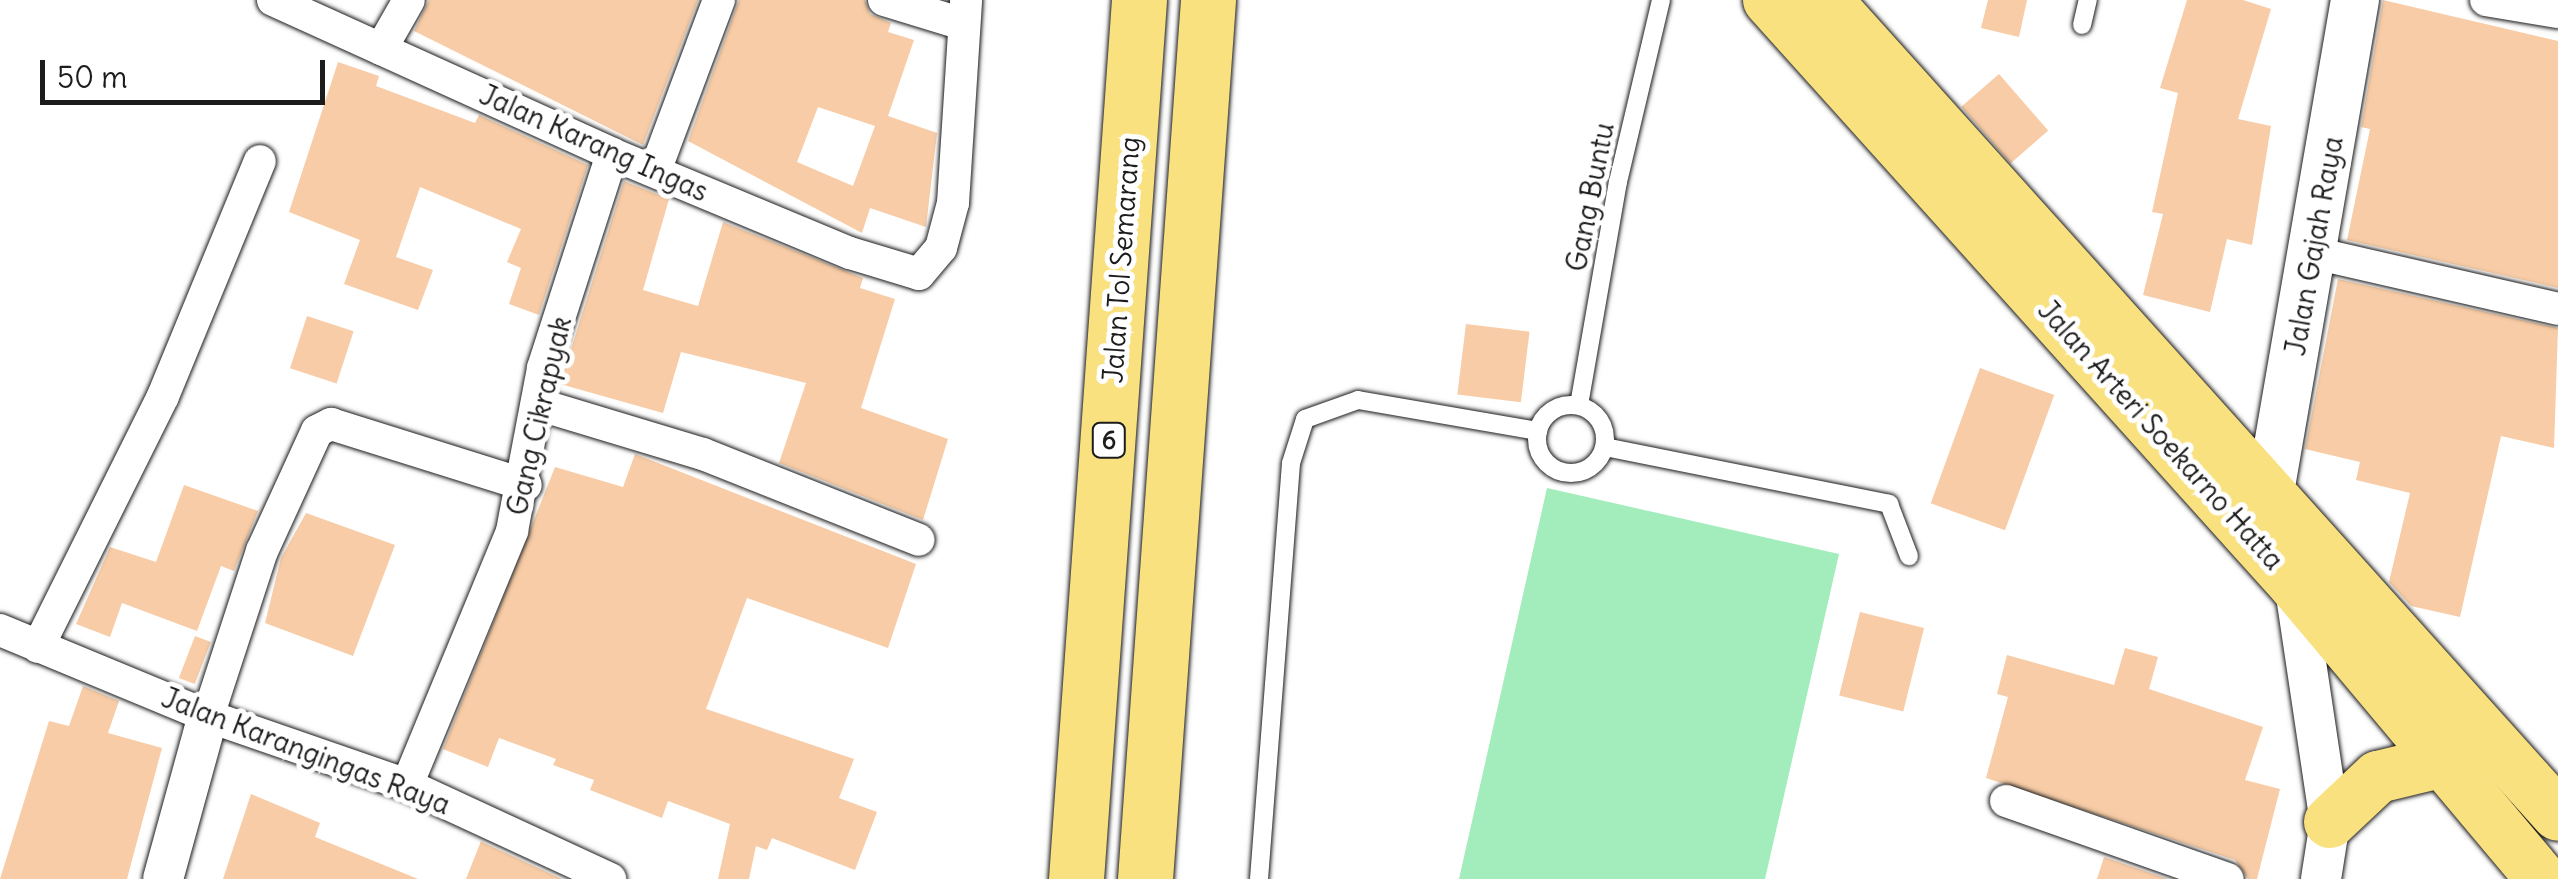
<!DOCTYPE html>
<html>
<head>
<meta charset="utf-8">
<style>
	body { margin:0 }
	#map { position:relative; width:2558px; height:879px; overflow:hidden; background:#fff; font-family:Delius,sans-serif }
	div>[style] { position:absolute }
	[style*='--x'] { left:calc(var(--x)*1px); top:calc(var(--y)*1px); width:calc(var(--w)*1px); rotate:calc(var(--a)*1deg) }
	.green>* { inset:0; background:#a3ecbb }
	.building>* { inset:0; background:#f7cca6; transform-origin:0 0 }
	.roads { filter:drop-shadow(0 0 2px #1c1c1c) drop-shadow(0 0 2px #1c1c1c) }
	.service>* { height:18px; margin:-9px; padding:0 9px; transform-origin:9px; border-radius:9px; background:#fff }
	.service>.ring { margin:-9px; padding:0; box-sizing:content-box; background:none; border:18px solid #fff; border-radius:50% }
	.minor>* { height:32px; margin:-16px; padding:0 16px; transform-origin:16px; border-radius:16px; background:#fff }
	.tertiary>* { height:40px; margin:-20px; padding:0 20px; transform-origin:20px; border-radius:20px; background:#fff }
	.secondary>* { height:48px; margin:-24px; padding:0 24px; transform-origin:24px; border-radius:24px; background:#fff }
	.primary>* { height:52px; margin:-26px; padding:0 26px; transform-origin:26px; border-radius:26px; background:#fae180 }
	.motorway>* { height:55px; margin:-27.5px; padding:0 27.5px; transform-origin:27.5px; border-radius:27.5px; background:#fae180 }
	span { translate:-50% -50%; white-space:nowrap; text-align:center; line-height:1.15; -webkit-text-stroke:10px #fff; paint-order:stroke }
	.shield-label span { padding:2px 8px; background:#fff; border:2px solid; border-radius:8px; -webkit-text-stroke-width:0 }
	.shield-label { font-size:25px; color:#1c1c1c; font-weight:700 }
	.street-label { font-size:28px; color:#1c1c1c }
	.scale { position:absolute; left:40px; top:60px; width:285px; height:45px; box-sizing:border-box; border:5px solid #1c1c1c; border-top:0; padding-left:12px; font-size:30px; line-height:35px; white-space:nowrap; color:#1c1c1c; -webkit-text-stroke:8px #fff; paint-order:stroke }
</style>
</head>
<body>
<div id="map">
	<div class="green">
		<div style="clip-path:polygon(1547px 488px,1839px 554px,1765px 879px,1459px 879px)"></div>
	</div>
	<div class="building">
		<div style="clip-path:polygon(429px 0,698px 0,643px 145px,414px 31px)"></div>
		<div style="clip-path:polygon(evenodd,739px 0,865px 0,870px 14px,891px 23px,888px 32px,914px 40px,888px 116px,937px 133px,926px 227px,870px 208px,862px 233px,688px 141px,739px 0,818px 107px,875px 126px,853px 186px,797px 162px,818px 107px)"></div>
		<div style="clip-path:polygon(1988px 0,2027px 0,2019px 37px,1981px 28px)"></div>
		<div style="clip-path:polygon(2187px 0,2243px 0,2271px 9px,2238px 119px,2271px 126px,2252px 245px,2227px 239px,2210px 312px,2143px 295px,2163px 214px,2152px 212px,2178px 93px,2160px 88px)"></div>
		<div style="clip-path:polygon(2383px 0,2558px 41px,2558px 288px,2347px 240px,2370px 129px,2361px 127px)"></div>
		<div style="clip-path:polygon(338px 62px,379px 76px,376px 86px,475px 123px,479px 115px,588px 165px,539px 315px,509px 304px,521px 268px,507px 262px,521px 229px,420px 187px,396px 257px,433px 270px,418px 310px,344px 284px,360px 240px,289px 212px)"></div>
		<div style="left:1999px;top:74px;width:75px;height:50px;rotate:49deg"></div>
		<div style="clip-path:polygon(624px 181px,669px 199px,643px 290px,698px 306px,723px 222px,863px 278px,860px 288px,895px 299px,861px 408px,948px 439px,923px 520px,779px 463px,806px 383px,681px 352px,663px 413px,560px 384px)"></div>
		<div style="clip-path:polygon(2338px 279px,2558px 328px,2554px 448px,2501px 436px,2460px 617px,2411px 606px,2389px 582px,2410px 493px,2356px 480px,2360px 462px,2305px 449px)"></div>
		<div style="left:307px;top:316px;width:49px;height:55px;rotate:18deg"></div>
		<div style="left:1466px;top:324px;width:64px;height:71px;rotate:7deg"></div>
		<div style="left:1980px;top:368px;width:79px;height:144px;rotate:20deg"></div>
		<div style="clip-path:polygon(635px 454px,916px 564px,888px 648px,747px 598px,706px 709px,854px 759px,839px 798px,877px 812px,855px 870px,772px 838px,767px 850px,756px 846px,749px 879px,718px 879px,730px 824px,668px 801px,662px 818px,590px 790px,594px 780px,553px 765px,556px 759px,499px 738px,488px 767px,443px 749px,555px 467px,623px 487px)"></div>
		<div style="clip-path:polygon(184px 485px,258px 511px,234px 571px,221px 566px,197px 631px,122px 603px,110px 637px,76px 624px,110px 547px,156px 562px)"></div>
		<div style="clip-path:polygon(306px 513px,395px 545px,353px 656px,265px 623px,281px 558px)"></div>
		<div style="left:1860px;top:612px;width:66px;height:86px;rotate:14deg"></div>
		<div style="left:195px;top:636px;width:17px;height:45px;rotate:21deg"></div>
		<div style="clip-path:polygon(2125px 648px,2158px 657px,2149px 689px,2263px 727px,2245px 780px,2280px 789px,2257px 879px,2248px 879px,2235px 860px,1986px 778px,2008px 697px,1997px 694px,2007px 655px,2114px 685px)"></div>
		<div style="clip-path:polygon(83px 686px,119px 701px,108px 733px,162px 748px,127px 879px,0 879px,49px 721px,69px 726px)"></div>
		<div style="clip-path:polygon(251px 794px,320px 823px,315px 837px,418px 879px,223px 879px)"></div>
		<div style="clip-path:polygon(481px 841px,482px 842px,562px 879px,466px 879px)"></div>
		<div style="clip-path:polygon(2104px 857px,2168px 879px,2097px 879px)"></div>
	</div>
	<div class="roads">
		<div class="service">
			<div style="--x:2082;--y:25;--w:26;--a:-77"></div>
			<div style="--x:1579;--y:405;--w:226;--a:-80.1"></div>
			<div style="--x:1618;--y:182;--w:187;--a:-76.7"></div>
			<div class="ring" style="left:1537px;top:405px;width:50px;height:50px"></div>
			<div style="--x:1605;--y:447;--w:290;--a:11.3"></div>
			<div style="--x:1889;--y:504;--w:56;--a:69"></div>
			<div style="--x:1259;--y:879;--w:417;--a:-85.6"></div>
			<div style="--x:1291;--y:463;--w:46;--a:-72.3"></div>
			<div style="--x:1305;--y:419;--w:56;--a:-19.7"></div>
			<div style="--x:1358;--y:400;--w:183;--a:9.8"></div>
		</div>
		<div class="minor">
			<div style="--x:273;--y:0;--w:372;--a:24.4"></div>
			<div style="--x:612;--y:154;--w:258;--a:22.6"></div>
			<div style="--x:850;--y:253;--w:72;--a:16.9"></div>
			<div style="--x:919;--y:274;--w:34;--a:-50"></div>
			<div style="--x:941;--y:248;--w:47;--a:-75.1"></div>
			<div style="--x:953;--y:203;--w:203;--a:-86.3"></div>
			<div style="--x:884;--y:0;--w:83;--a:16.9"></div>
			<div style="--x:2486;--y:0;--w:73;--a:9.5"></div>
			<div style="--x:381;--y:49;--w:56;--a:-60.3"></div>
			<div style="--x:655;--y:171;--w:183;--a:-69.5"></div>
			<div style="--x:2314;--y:253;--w:250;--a:12.9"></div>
			<div style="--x:537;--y:404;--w:173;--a:16.8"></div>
			<div style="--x:703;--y:454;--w:232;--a:21.7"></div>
			<div style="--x:0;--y:630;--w:225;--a:22.5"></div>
			<div style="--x:208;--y:716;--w:211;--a:19.1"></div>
			<div style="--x:407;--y:785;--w:224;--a:24.8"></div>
			<div style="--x:38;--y:647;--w:280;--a:-63.5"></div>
			<div style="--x:163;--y:396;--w:254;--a:-67.6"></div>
			<div style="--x:208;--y:716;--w:174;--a:-71.9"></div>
			<div style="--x:262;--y:551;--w:132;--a:-65.4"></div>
			<div style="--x:317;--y:431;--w:16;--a:-27"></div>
			<div style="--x:331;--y:424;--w:204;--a:17.4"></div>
			<div style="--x:407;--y:785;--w:275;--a:-67.5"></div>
			<div style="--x:512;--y:531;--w:166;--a:-79.2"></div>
			<div style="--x:543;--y:368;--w:225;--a:-72.1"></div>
			<div style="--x:2006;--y:801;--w:235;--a:19.4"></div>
		</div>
		<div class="tertiary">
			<div style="--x:2294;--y:582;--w:243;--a:81.5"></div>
			<div style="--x:2330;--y:822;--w:58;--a:99"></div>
			<div style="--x:163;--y:879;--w:169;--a:-74.6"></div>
		</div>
		<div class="secondary">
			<div style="--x:2270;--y:492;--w:499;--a:-80.2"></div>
		</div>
		<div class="primary">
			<div style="--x:1769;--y:0;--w:787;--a:48.04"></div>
			<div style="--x:2295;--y:585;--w:384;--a:50"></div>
			<div style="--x:1826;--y:0;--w:1095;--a:48.07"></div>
			<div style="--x:2330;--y:822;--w:66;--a:-43.2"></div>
			<div style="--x:2378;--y:777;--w:68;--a:-13.6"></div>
		</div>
		<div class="motorway">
			<div style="--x:1076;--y:879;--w:881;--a:-85.9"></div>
			<div style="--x:1145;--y:879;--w:881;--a:-85.9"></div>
		</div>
	</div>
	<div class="shield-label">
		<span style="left:1109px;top:440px">6</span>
	</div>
	<div class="street-label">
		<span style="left:594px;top:143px;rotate:24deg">Jalan Karang Ingas</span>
		<span style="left:1590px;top:197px;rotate:-79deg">Gang Buntu</span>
		<span style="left:2314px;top:246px;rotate:-80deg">Jalan Gajah Raya</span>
		<span style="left:1121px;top:260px;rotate:-86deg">Jalan Tol Semarang</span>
		<span style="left:539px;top:416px;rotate:-77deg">Gang Cikrapyak</span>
		<span style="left:2161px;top:435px;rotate:48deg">Jalan Arteri Soekarno Hatta</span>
		<span style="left:306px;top:751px;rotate:21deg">Jalan Karangingas Raya</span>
	</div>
	<div class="scale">50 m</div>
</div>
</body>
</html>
